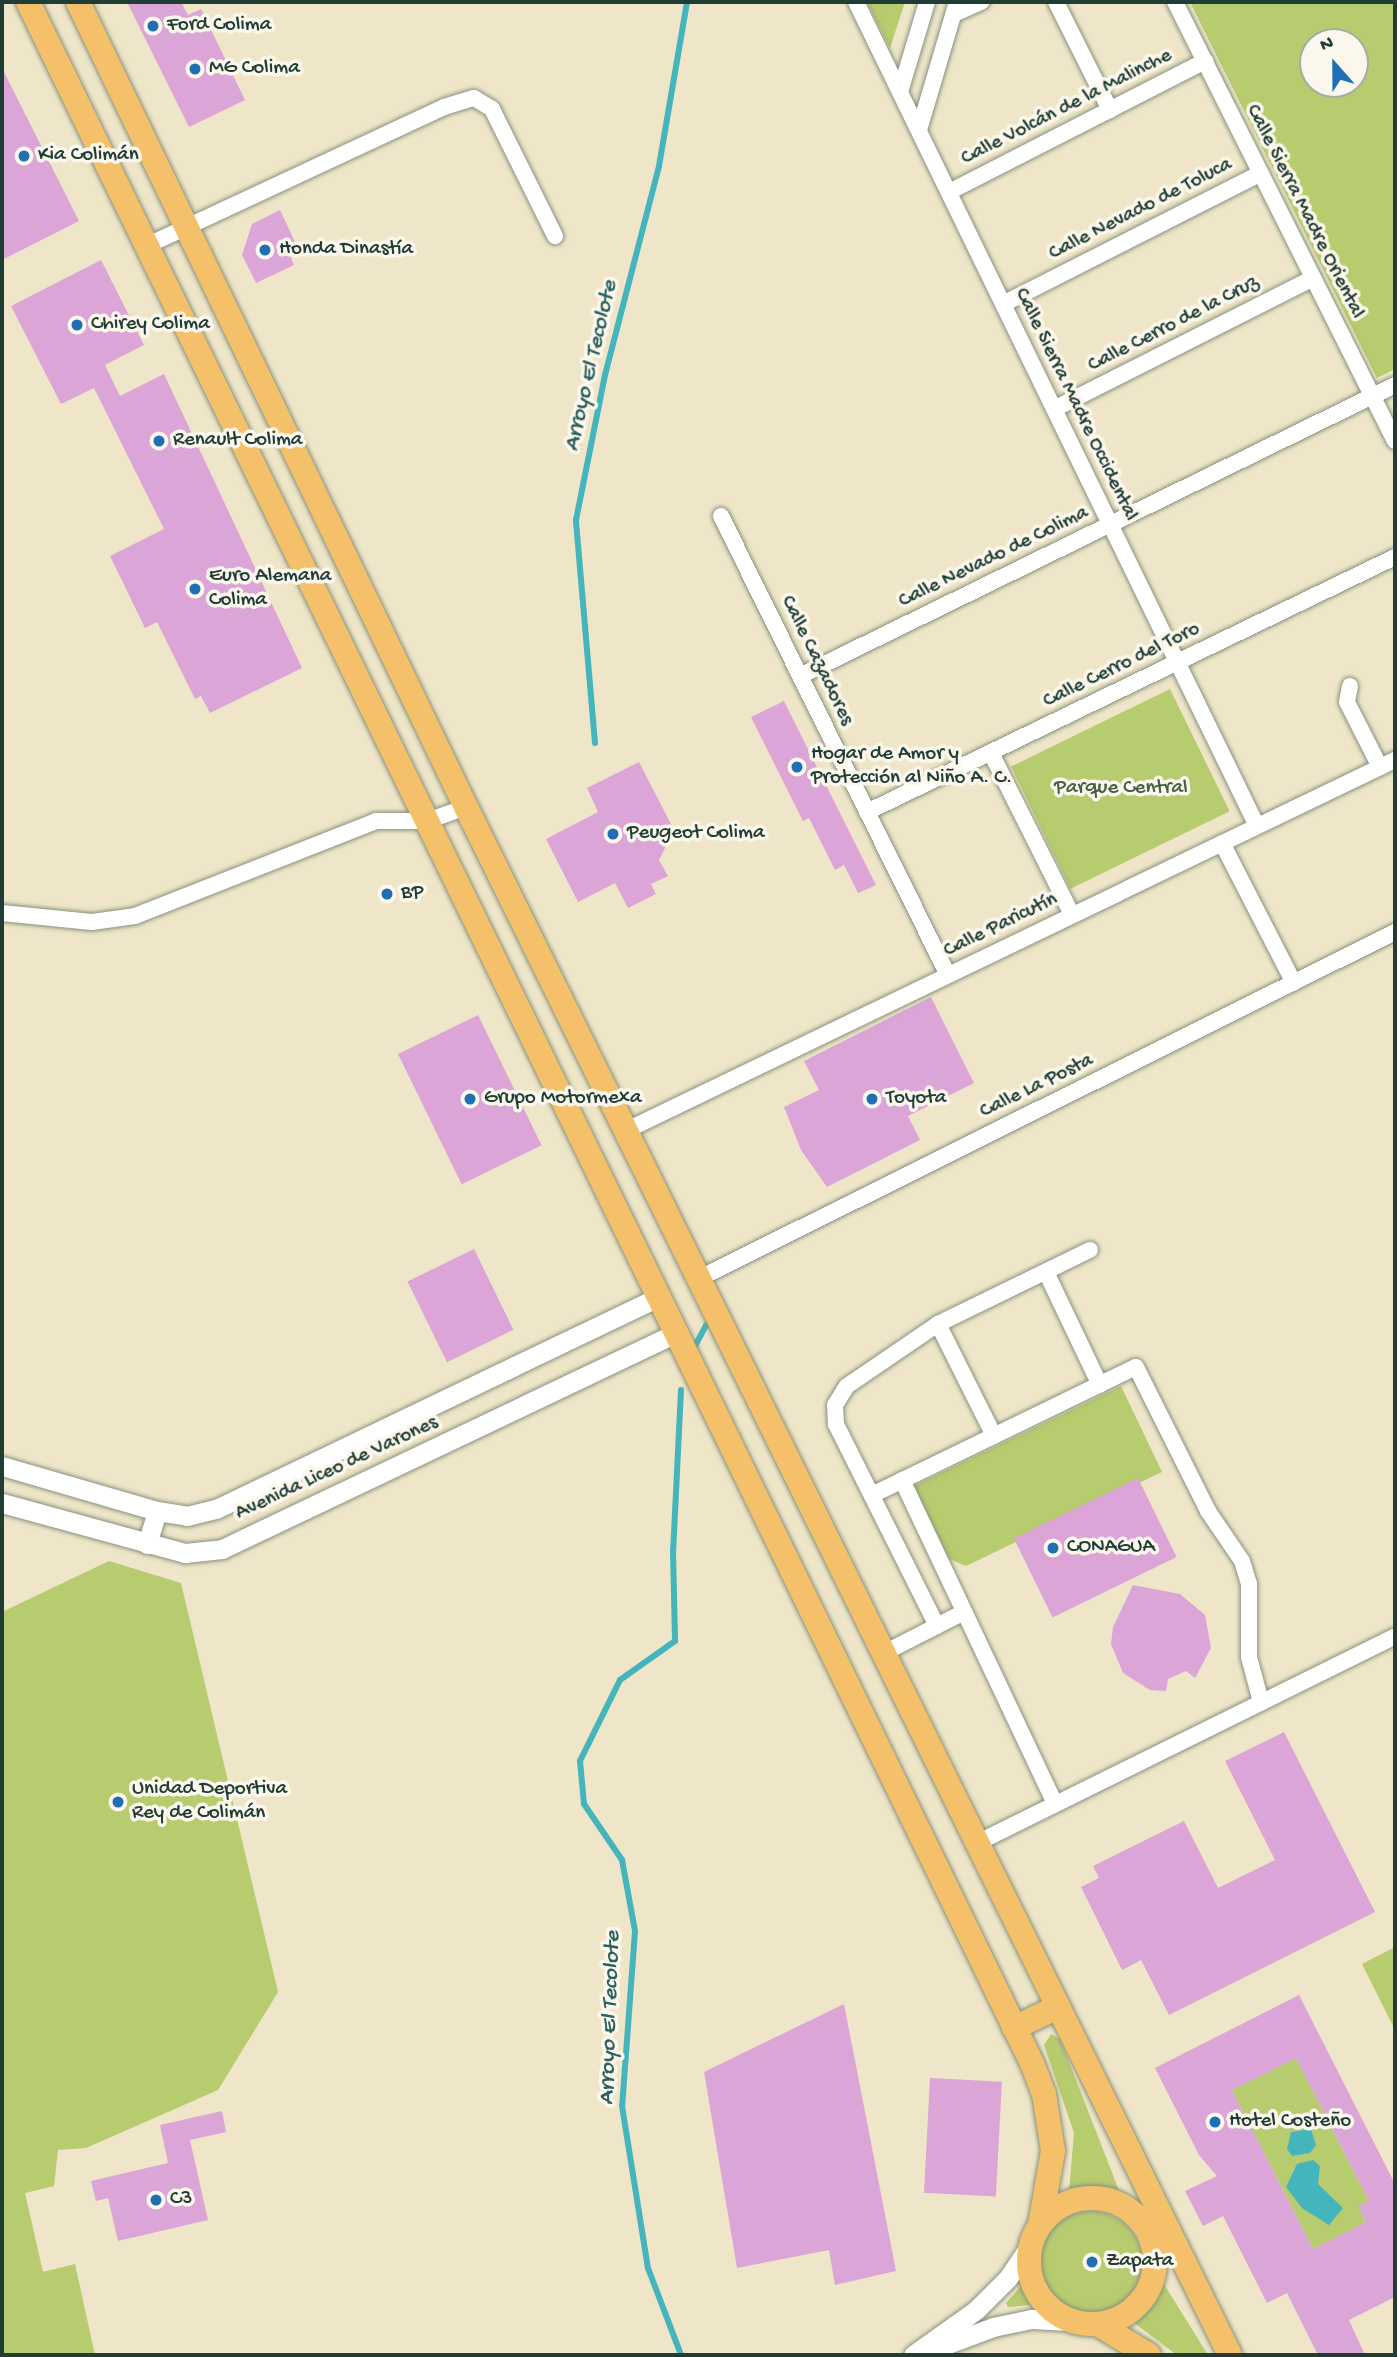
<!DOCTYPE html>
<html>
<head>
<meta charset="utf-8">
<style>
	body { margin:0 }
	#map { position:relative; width:1397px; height:2357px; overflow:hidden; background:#efe6c9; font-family:"Gochi Hand",sans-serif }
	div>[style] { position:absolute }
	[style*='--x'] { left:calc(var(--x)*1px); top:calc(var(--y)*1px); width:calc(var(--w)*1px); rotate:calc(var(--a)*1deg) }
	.green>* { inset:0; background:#b7cb6f; transform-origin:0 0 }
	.round { border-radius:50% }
	.water>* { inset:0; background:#45b5bd }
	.stream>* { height:6px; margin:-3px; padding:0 3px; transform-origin:3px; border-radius:3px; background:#45b5bd }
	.building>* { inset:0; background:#dba5d7; transform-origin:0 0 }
	.roads { filter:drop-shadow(0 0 2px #87927e) drop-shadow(0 0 2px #87927e) }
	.minor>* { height:16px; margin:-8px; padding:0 8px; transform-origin:8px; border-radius:8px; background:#fff }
	.tertiary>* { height:19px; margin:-9.5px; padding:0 9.5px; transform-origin:9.5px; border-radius:9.5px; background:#fff }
	.primary>* { height:24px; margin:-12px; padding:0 12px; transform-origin:12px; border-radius:12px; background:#f4c16a }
	.primary>.ring { margin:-12px; padding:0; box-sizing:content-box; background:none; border:24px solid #f4c16a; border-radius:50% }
	.dots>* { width:19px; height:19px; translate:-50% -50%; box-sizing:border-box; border:4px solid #fbf7ec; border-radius:50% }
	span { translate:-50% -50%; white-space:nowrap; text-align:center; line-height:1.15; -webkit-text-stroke:7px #fbf7ec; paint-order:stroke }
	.poi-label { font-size:21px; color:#1f3d34 }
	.left { translate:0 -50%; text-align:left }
	.street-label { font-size:21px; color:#1f3d34 }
	.park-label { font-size:21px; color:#456043 }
	.water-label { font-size:23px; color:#2a615d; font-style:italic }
	.frame { position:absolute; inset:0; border:4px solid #1f3d34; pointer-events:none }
	.north { position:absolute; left:1299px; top:28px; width:70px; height:70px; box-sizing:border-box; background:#fbf7ec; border:2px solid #a3ada2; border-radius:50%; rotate:339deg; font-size:19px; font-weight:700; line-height:28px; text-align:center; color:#1f3d34 }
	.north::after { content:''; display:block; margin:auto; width:24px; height:32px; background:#1f6fb2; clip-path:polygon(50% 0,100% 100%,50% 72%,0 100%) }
</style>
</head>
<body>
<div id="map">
	<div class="green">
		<div style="clip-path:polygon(867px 2px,905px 2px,890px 48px)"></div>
		<div style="clip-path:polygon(evenodd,1190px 2px,1395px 2px,1395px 369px,1377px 378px,1190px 2px,1313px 42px,1355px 42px,1355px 84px,1313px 84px,1313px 42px)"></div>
		<div style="left:1170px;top:689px;width:136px;height:177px;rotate:64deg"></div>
		<div style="clip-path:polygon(1121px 1386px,1162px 1472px,966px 1566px,949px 1559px,914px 1486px)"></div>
		<div style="clip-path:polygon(109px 1561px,181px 1583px,278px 1992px,218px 2090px,86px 2148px,58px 2150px,54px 2186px,25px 2193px,43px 2272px,75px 2264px,95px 2355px,2px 2355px,2px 1612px)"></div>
		<div style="clip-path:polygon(1395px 1947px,1395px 2030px,1362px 1964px)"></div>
		<div style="clip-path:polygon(1051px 2034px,1060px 2039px,1120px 2193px,1104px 2188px,1069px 2191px,1074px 2133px,1044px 2045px)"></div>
		<div style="clip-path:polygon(1296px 2058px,1369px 2201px,1359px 2207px,1366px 2222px,1313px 2249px,1232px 2090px)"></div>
		<div class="round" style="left:1040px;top:2211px;width:102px;height:102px"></div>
		<div style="clip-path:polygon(1162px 2281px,1208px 2355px,1177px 2355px,1133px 2322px,1151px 2304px)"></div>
		<div style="clip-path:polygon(1021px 2286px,1031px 2305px,1008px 2307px,1006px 2303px)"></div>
	</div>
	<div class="water">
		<div style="clip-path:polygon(1311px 2129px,1316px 2145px,1310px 2153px,1292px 2156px,1287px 2149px,1291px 2132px)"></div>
		<div style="clip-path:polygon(1313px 2160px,1320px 2166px,1318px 2184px,1343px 2208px,1329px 2225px,1302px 2208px,1286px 2187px,1297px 2164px)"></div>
	</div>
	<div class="stream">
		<div style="--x:595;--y:743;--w:224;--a:-94.9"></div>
		<div style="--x:576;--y:520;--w:148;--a:-78.7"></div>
		<div style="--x:605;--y:375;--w:216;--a:-75.5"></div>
		<div style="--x:659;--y:166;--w:166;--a:-80.3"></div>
		<div style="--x:695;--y:1346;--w:24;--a:-62"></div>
		<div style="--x:681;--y:1390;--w:161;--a:92.8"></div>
		<div style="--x:673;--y:1551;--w:90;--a:88.7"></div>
		<div style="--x:675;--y:1641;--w:67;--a:144.7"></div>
		<div style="--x:620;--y:1680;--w:90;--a:116.3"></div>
		<div style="--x:580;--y:1761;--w:43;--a:84.7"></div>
		<div style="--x:584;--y:1804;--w:68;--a:55.8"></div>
		<div style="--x:622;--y:1860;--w:72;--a:79.6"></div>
		<div style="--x:635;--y:1931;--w:175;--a:94.2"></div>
		<div style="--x:622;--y:2106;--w:164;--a:80.9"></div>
		<div style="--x:648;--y:2268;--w:93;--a:69.2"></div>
	</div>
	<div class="building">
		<div style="clip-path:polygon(127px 2px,181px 2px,188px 15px,201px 9px,245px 100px,189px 127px)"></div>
		<div style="clip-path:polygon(2px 68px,79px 221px,2px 260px)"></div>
		<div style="clip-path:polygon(280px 210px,295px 242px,286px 246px,294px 265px,256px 283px,242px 255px,252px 224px)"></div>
		<div style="clip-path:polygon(101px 260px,144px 345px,105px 365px,120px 396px,164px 374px,302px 668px,210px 713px,201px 696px,195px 699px,157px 622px,145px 628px,110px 556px,164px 529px,94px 388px,61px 404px,11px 306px)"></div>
		<div style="clip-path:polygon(784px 701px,876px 885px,858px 893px,844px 865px,835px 870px,809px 818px,803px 821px,751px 717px)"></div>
		<div style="clip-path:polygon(639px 762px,674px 830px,659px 860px,668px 876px,651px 884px,656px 894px,628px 908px,615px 883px,578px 902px,546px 839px,598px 812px,587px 788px)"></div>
		<div style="clip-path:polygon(931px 997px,974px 1083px,908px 1116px,920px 1140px,827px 1187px,801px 1150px,784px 1107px,819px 1090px,804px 1061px)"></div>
		<div style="left:478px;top:1015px;width:145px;height:89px;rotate:64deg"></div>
		<div style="left:474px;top:1249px;width:90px;height:74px;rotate:64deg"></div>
		<div style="left:1138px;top:1478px;width:88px;height:138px;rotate:64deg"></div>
		<div style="clip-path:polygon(1133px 1585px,1180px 1594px,1205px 1615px,1211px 1648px,1195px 1678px,1186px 1671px,1168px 1679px,1166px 1691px,1150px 1690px,1123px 1673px,1111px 1644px,1113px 1627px)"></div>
		<div style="clip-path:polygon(1284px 1732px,1375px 1912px,1169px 2015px,1141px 1960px,1122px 1970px,1081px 1887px,1099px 1878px,1093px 1866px,1184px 1821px,1218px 1888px,1275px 1860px,1225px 1761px)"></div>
		<div style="clip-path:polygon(evenodd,1299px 1995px,1395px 2184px,1395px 2297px,1349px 2320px,1365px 2355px,1318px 2355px,1287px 2293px,1267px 2303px,1223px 2216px,1203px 2226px,1185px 2191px,1217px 2176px,1199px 2155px,1155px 2068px,1299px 1995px,1296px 2058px,1369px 2201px,1358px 2206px,1366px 2222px,1313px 2249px,1232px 2090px,1296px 2058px)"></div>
		<div style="clip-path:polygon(844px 2004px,896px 2271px,835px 2285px,829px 2250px,737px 2268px,704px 2072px)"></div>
		<div style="left:930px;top:2078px;width:72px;height:115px;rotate:3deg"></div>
		<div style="clip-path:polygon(222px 2111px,226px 2132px,190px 2140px,208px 2220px,118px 2241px,108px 2198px,96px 2201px,91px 2181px,168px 2163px,160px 2125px)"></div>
	</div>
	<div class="roads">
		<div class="minor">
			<div style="--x:856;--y:2;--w:916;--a:64.05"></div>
			<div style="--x:1056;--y:2;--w:121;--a:63.4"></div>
			<div style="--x:1175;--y:2;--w:491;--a:63.4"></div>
			<div style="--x:954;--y:14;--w:30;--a:-24"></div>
			<div style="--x:900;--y:92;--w:94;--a:-73.3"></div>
			<div style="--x:919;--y:130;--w:134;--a:-73.5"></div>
			<div style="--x:949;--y:192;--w:288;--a:-27.1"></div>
			<div style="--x:146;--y:246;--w:329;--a:-25"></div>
			<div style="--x:444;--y:107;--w:31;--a:-17"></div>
			<div style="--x:474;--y:98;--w:21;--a:31"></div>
			<div style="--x:492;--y:109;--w:142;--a:63.6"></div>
			<div style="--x:1003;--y:304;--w:289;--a:-26.9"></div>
			<div style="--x:1054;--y:409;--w:290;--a:-26.8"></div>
			<div style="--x:721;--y:516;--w:512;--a:63.69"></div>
			<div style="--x:800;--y:676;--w:662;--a:-26.06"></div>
			<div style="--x:1350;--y:686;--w:16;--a:101"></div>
			<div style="--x:1347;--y:702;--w:73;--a:63.1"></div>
			<div style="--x:991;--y:753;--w:181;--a:63.4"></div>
			<div style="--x:867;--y:812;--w:586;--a:-25.78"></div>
			<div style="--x:1222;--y:843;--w:157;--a:62.8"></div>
			<div style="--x:2;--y:913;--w:90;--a:5.7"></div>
			<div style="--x:92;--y:922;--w:43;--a:-7.9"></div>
			<div style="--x:135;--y:916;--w:259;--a:-21.5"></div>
			<div style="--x:376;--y:821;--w:51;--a:0"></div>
			<div style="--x:427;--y:821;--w:41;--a:-19.7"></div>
			<div style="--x:625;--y:1131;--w:855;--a:-25.73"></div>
			<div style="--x:1046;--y:1272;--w:125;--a:64.5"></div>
			<div style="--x:698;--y:1279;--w:779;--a:-26.47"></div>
			<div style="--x:938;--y:1324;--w:125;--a:63.4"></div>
			<div style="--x:902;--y:1480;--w:358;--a:64.7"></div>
			<div style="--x:872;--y:1495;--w:293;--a:-25.9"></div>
			<div style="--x:1136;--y:1367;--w:161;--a:63.4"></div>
			<div style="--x:1208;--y:1511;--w:60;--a:55.8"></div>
			<div style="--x:1242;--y:1561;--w:24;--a:73"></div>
			<div style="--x:1249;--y:1584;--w:73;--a:90"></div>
			<div style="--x:1249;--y:1657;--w:47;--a:75.1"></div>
			<div style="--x:937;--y:1626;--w:226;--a:-116.6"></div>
			<div style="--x:836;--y:1424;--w:19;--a:-93"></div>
			<div style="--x:835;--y:1405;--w:22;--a:-58"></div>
			<div style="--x:847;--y:1386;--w:110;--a:-34.3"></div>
			<div style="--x:938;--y:1324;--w:169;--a:-26"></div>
			<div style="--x:882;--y:1654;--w:92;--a:-27.1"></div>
			<div style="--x:975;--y:1844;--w:469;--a:-26.3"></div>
		</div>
		<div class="tertiary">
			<div style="--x:2;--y:1466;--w:161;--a:16.2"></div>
			<div style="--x:157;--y:1511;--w:30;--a:9"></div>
			<div style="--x:187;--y:1516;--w:30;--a:-14"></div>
			<div style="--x:216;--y:1509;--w:493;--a:-25.6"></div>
			<div style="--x:2;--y:1503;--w:190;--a:15.3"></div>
			<div style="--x:185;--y:1553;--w:37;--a:-6"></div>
			<div style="--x:222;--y:1549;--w:505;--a:-25.45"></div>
			<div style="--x:147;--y:1544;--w:34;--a:-73"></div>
			<div style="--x:934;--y:2349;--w:63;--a:-20.4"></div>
			<div style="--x:993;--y:2327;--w:40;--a:-12"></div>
			<div style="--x:1032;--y:2319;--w:37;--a:3"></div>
			<div style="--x:913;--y:2355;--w:77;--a:-35.5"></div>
			<div style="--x:976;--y:2310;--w:45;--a:-45"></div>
			<div style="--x:1008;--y:2278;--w:40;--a:-56"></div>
		</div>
		<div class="primary">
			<div style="--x:28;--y:2;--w:2293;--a:64.03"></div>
			<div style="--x:1032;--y:2063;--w:33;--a:69"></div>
			<div style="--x:1044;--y:2094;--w:58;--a:81"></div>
			<div style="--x:1053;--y:2151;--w:75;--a:100"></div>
			<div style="--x:78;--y:2;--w:894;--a:64.27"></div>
			<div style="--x:466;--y:807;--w:1726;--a:63.73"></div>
			<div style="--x:1014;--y:2028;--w:47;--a:-25.5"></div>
			<div class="ring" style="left:1029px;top:2198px;width:102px;height:102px"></div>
			<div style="--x:1099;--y:2325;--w:58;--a:31"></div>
		</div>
	</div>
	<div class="dots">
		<div style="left:153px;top:26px;background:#1f6fb2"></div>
		<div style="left:195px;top:69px;background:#1f6fb2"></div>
		<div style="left:24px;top:156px;background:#1f6fb2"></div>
		<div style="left:265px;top:250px;background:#1f6fb2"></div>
		<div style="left:77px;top:325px;background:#1f6fb2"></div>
		<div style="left:159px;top:441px;background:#1f6fb2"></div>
		<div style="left:195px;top:589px;background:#1f6fb2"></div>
		<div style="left:797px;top:767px;background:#1f6fb2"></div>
		<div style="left:613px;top:834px;background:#1f6fb2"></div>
		<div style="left:387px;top:894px;background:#1f6fb2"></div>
		<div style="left:470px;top:1099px;background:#1f6fb2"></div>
		<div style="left:872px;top:1099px;background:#1f6fb2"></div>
		<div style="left:1053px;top:1548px;background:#1f6fb2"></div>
		<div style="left:118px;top:1802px;background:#1f6fb2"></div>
		<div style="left:1215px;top:2122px;background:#1f6fb2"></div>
		<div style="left:156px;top:2200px;background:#1f6fb2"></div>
		<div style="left:1092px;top:2262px;background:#1f6fb2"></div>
	</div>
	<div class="poi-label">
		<span class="left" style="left:167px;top:26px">Ford Colima</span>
		<span class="left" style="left:209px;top:69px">MG Colima</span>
		<span class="left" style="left:38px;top:156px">Kia Colimán</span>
		<span class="left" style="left:279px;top:250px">Honda Dinastía</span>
		<span class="left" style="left:91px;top:325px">Chirey Colima</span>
		<span class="left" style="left:173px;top:441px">Renault Colima</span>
		<span class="left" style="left:209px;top:589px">Euro Alemana<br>Colima</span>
		<span class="left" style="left:811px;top:767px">Hogar de Amor y<br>Protección al Niño A. C.</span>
		<span class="left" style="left:627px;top:834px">Peugeot Colima</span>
		<span class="left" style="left:401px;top:894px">BP</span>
		<span class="left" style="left:484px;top:1099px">Grupo Motormexa</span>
		<span class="left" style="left:886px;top:1099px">Toyota</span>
		<span class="left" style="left:1067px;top:1548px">CONAGUA</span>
		<span class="left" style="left:132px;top:1802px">Unidad Deportiva<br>Rey de Colimán</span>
		<span class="left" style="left:1229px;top:2122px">Hotel Costeño</span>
		<span class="left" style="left:170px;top:2200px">C3</span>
		<span class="left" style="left:1106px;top:2262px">Zapata</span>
	</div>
	<div class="street-label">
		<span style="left:1067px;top:108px;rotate:-27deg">Calle Volcán de la Malinche</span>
		<span style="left:1141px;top:210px;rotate:-27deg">Calle Nevado de Toluca</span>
		<span style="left:1304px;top:212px;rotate:63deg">Calle Sierra Madre Oriental</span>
		<span style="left:1174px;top:325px;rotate:-27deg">Calle Cerro de la Cruz</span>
		<span style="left:1075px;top:405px;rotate:64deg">Calle Sierra Madre Occidental</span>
		<span style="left:994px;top:558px;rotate:-26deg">Calle Nevado de Colima</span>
		<span style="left:816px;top:661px;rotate:64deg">Calle Cazadores</span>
		<span style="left:1122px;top:666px;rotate:-26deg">Calle Cerro del Toro</span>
		<span style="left:1001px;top:926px;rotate:-26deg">Calle Paricutín</span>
		<span style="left:1037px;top:1087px;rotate:-26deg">Calle La Posta</span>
		<span style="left:337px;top:1469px;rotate:-25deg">Avenida Liceo de Varones</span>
	</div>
	<div class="park-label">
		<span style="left:1121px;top:789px">Parque Central</span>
	</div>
	<div class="water-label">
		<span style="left:592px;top:366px;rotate:-77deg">Arroyo El Tecolote</span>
		<span style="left:611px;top:2018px;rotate:-88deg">Arroyo El Tecolote</span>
	</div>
	<div class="frame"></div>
	<div class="north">N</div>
</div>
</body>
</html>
